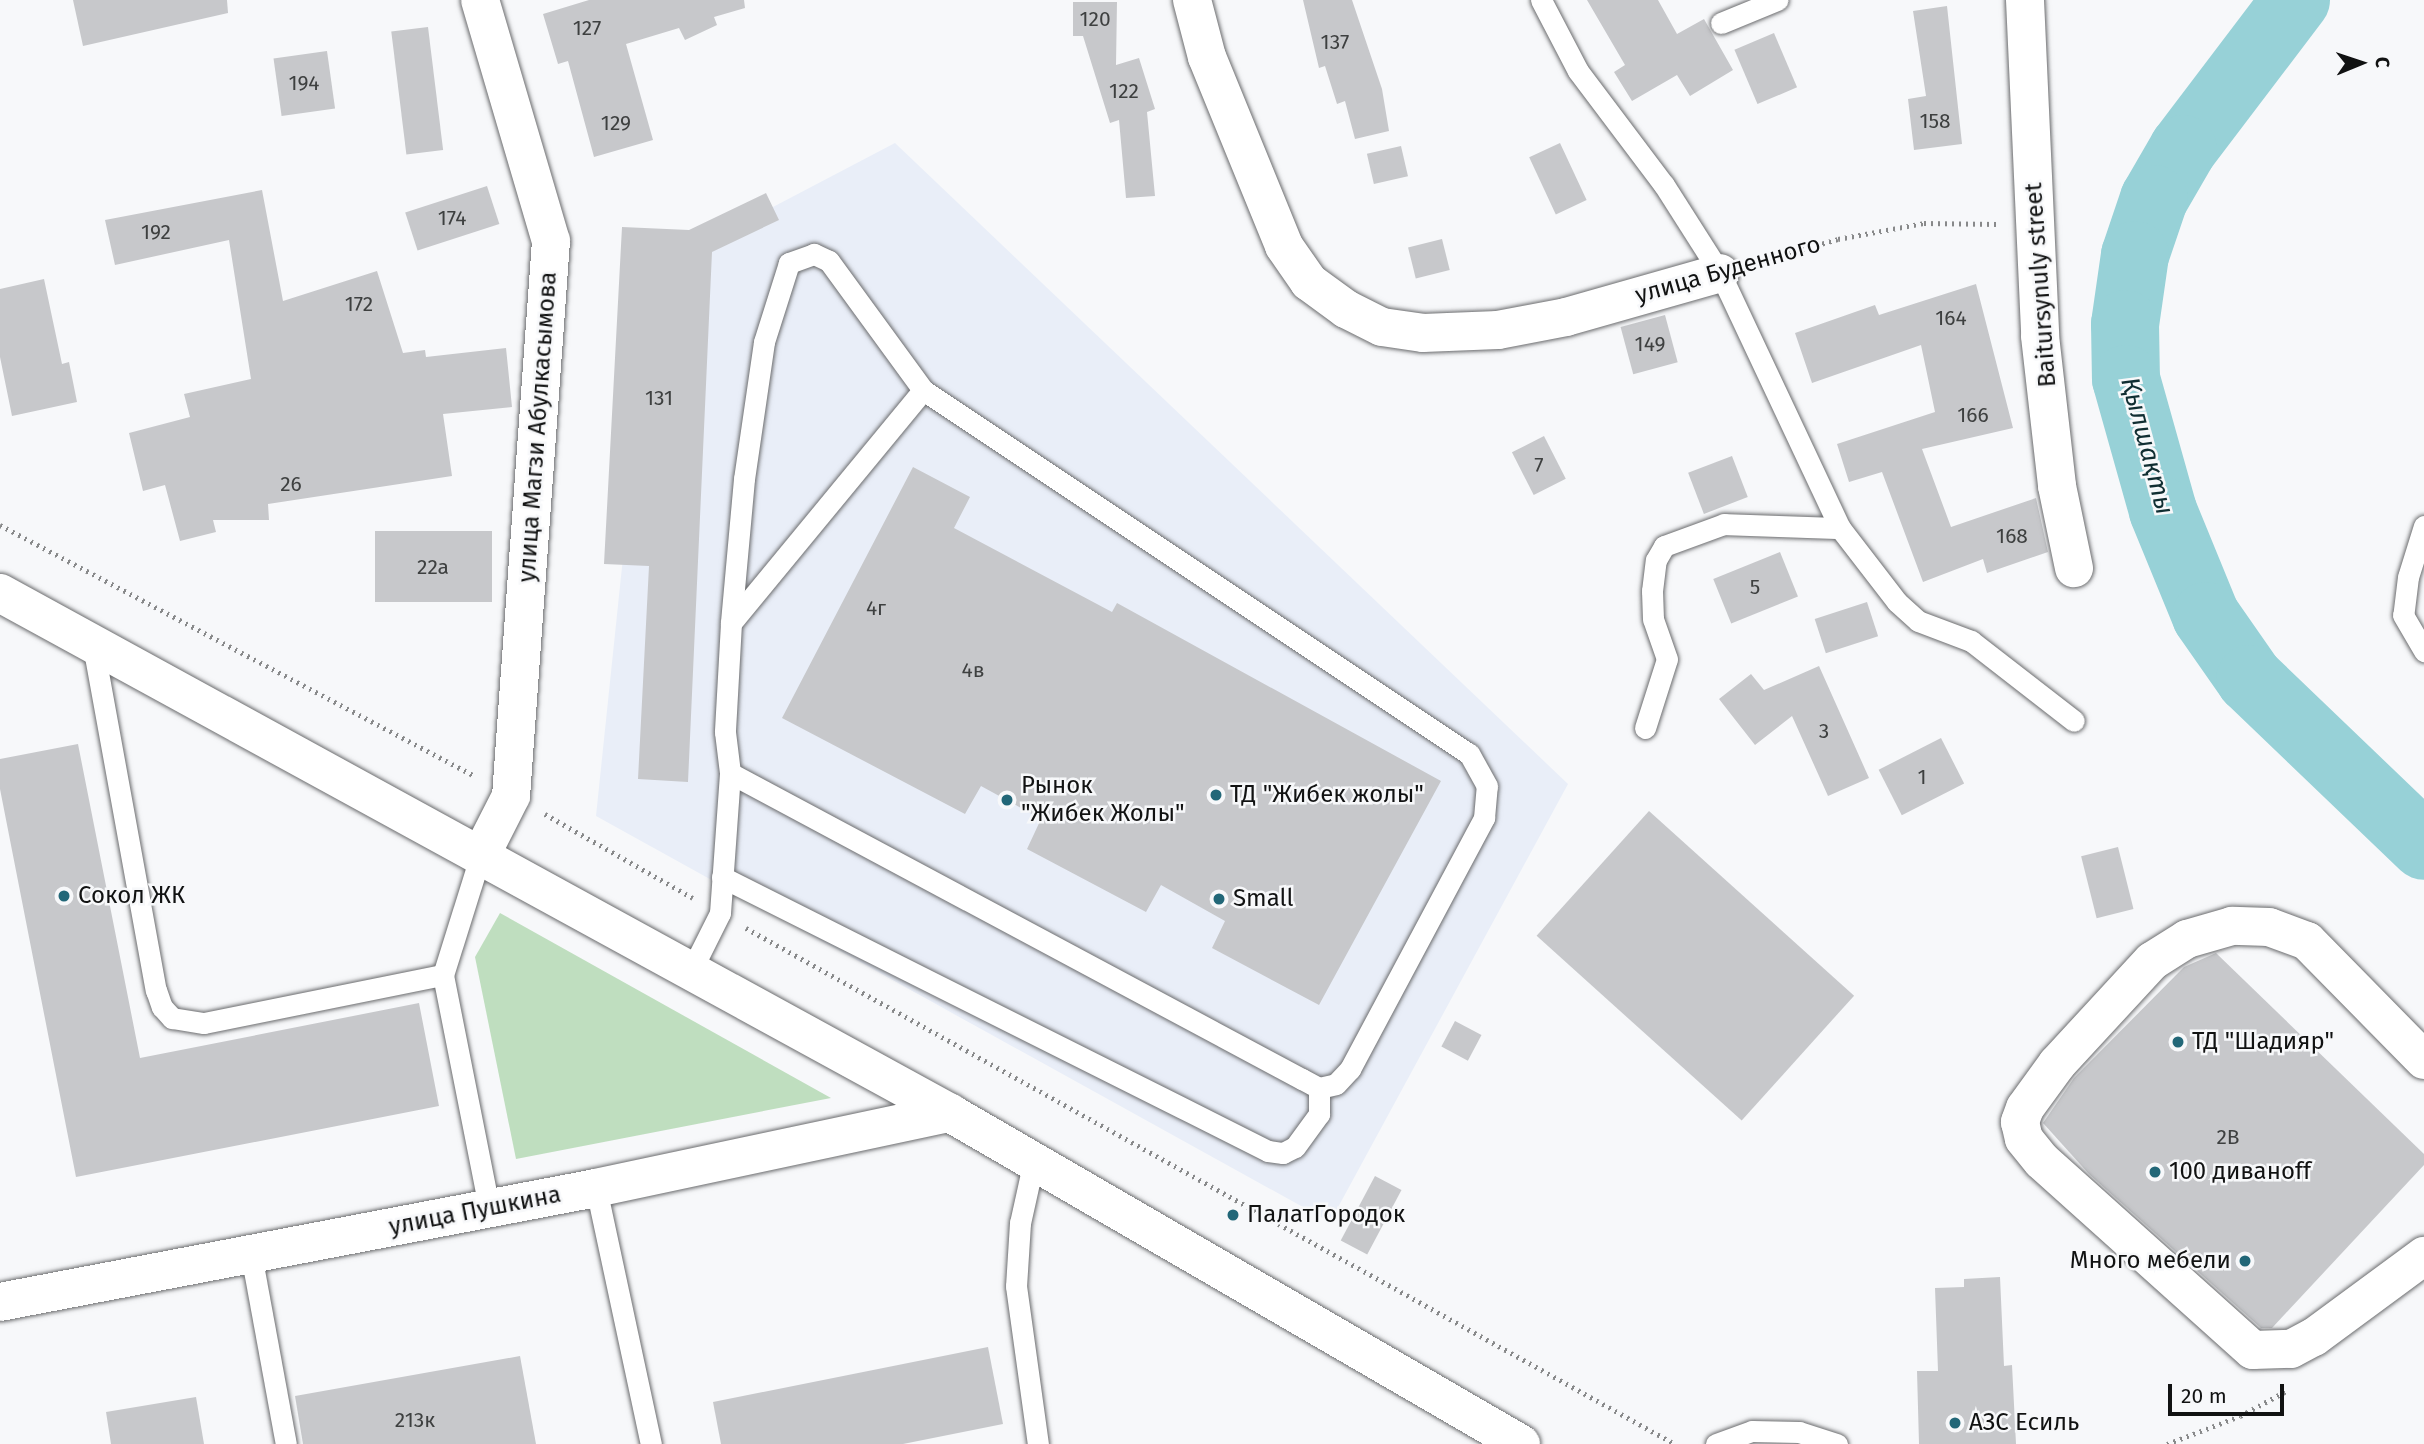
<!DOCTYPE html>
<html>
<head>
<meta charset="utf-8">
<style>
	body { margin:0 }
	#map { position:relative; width:2424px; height:1444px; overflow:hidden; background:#f7f8fa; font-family:"Fira Sans",sans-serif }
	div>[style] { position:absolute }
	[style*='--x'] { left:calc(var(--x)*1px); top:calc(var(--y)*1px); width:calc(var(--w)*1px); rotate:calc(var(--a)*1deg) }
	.built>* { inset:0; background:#e9eef8 }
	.green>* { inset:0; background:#bfdebf }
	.river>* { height:68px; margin:-34px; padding:0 34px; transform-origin:34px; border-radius:34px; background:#97d1d7 }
	.building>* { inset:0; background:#c7c8cb; transform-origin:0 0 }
	.path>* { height:4.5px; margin-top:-2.25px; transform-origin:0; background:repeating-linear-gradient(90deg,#88898a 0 2px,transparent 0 7px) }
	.roads { filter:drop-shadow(0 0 2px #6b6c6e) drop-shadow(0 0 2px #6b6c6e) }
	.lane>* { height:21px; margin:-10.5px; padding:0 10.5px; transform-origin:10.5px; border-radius:10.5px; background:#fff }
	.street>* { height:38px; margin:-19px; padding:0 19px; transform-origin:19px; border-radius:19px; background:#fff }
	.secondary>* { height:38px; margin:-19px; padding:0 19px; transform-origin:19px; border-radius:19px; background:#fff }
	.dots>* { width:19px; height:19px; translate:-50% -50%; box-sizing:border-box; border:4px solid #f7f8fa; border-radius:50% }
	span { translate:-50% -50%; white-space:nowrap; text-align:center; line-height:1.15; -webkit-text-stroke:5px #f7f8fa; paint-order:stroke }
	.number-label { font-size:21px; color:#3e4040 }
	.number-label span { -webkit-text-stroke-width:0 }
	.street-label { font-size:24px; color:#111212 }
	.poi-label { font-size:24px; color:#111212 }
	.left { translate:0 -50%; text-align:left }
	.right { translate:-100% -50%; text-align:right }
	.water-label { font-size:26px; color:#102e32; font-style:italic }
	.north { position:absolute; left:2326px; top:28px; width:70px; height:70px; -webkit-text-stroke:5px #f7f8fa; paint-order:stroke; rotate:88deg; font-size:19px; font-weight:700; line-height:28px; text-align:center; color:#111212 }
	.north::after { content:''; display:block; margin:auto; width:24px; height:32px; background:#111212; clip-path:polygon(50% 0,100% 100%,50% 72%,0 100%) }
	.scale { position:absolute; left:2168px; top:1384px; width:116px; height:32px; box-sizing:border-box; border:4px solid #111212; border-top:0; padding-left:9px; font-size:21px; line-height:24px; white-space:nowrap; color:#111212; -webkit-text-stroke:5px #f7f8fa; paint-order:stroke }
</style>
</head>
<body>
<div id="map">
	<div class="built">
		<div style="clip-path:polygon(895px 143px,1568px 784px,1330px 1222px,596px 816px,653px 270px)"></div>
	</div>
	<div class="green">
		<div style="clip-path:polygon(500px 913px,831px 1098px,516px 1159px,475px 957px)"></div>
	</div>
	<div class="river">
		<div style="--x:2296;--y:0;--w:187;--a:127.2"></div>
		<div style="--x:2183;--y:149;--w:58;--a:120.1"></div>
		<div style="--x:2154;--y:199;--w:59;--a:108.7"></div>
		<div style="--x:2135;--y:255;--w:70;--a:98.2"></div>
		<div style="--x:2125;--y:324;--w:55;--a:89"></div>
		<div style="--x:2126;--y:379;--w:137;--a:74.3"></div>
		<div style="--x:2163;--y:511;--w:113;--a:67.7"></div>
		<div style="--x:2206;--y:616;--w:77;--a:55.1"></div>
		<div style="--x:2250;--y:679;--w:241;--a:43.8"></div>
	</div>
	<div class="building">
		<div style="clip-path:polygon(73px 0,227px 0,228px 13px,83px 46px)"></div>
		<div style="clip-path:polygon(589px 0,744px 0,745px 8px,714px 17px,717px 25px,685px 40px,679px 28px,626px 44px,653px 140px,594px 157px,568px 61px,558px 64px,543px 14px)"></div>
		<div style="clip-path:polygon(1303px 0,1352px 0,1382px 89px,1389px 131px,1355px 139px,1345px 101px,1337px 104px,1325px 66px,1319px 68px)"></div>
		<div style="clip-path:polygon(1587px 0,1658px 0,1677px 34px,1704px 19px,1733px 70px,1690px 96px,1677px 75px,1632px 101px,1614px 72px,1625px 65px)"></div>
		<div style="clip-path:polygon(1073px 2px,1117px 2px,1116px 65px,1139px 58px,1155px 109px,1147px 112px,1155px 196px,1126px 198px,1119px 120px,1110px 123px,1083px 36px,1073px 36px)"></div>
		<div style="clip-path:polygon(1947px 6px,1962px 144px,1914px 150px,1908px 99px,1926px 96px,1913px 11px)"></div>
		<div style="left:428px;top:27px;width:124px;height:37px;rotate:83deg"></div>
		<div style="left:1774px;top:33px;width:59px;height:43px;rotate:67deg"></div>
		<div style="left:327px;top:51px;width:58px;height:54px;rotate:82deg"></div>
		<div style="left:1560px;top:143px;width:63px;height:34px;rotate:65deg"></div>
		<div style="left:1401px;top:146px;width:31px;height:35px;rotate:77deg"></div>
		<div style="left:487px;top:186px;width:40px;height:86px;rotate:72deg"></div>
		<div style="clip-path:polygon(262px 190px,283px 301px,377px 271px,403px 353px,425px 350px,426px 357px,506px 348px,512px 407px,443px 414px,452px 476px,268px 504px,269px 520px,213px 520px,216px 532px,180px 541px,165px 485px,143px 491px,129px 433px,190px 417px,184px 394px,251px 379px,229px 240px,115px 265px,105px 220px)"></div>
		<div style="clip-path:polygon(766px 193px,779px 220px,712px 252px,688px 782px,638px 779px,649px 566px,604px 564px,622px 227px,689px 230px)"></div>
		<div style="left:1442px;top:239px;width:32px;height:35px;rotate:76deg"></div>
		<div style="clip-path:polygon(44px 279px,62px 364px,69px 362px,77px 402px,12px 416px,0 357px,0 289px)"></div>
		<div style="clip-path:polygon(1976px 284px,2013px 428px,1922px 449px,1951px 527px,2036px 498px,2048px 552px,1987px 573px,1983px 559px,1923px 582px,1882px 472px,1849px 482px,1837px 444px,1935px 412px,1921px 345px,1812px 383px,1795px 333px,1875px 305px,1879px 315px)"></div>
		<div style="left:1665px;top:315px;width:49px;height:46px;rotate:75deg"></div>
		<div style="left:1544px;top:436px;width:48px;height:36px;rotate:63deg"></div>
		<div style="left:1732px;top:456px;width:44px;height:47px;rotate:69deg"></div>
		<div style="clip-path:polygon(913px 467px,970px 497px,954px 528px,1112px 612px,1117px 603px,1441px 781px,1319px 1005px,1212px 948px,1225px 921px,1161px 885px,1146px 912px,1027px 849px,1041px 819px,981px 786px,965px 814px,782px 718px)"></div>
		<div style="left:375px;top:531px;width:117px;height:71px"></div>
		<div style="left:1780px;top:552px;width:48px;height:72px;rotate:68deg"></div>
		<div style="left:1867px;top:602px;width:36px;height:55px;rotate:72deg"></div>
		<div style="clip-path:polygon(1819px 666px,1869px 778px,1828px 796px,1792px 716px,1755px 745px,1719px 699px,1751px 674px,1764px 690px)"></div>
		<div style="left:1941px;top:738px;width:51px;height:70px;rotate:63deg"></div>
		<div style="clip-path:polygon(78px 744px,140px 1058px,419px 1003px,439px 1106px,76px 1177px,0 789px,0 759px)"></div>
		<div style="left:1649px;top:811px;width:276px;height:168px;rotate:42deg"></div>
		<div style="left:2118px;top:847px;width:64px;height:38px;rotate:76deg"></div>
		<div style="clip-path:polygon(2216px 953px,2424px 1154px,2424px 1165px,2272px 1328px,2261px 1328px,2089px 1174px,2043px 1123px,2074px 1078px,2184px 967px)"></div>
		<div style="left:1455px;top:1021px;width:30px;height:29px;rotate:28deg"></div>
		<div style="left:1375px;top:1176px;width:30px;height:73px;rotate:28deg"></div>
		<div style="clip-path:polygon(2000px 1277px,2004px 1366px,2012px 1365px,2016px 1444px,1919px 1444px,1917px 1371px,1938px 1371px,1935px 1288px,1964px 1287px,1964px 1279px)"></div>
		<div style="clip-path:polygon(988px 1347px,1003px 1424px,903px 1444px,721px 1444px,713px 1402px)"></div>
		<div style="clip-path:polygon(520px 1356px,536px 1444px,303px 1444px,295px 1396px)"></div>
		<div style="clip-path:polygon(196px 1397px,204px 1444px,111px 1444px,106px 1412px)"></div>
	</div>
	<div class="path">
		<div style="--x:1755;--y:263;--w:86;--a:-16.1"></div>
		<div style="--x:1838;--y:239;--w:87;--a:-10.5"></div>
		<div style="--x:1924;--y:223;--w:73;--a:0.8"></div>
		<div style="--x:0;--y:525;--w:535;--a:27.86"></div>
		<div style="--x:545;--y:814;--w:170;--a:29.6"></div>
		<div style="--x:746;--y:928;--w:1063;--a:29.05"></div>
		<div style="--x:2167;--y:1444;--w:78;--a:-21"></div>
		<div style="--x:2240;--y:1416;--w:55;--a:-28.4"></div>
	</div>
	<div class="roads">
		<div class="lane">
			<div style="--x:1541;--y:0;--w:80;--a:62.5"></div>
			<div style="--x:1578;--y:71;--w:143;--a:53"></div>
			<div style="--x:1664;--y:185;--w:104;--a:57.5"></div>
			<div style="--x:1720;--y:273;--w:282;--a:64.8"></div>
			<div style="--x:1840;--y:528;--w:93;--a:52.4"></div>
			<div style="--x:1897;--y:602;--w:28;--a:42"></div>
			<div style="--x:1918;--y:621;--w:57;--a:20.7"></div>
			<div style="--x:1971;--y:641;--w:130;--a:37.8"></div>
			<div style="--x:1721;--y:23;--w:61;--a:-22.3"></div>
			<div style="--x:2424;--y:526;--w:53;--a:107.4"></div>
			<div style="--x:2408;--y:577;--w:38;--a:97"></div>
			<div style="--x:2403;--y:615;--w:42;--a:59.7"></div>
			<div style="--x:731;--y:623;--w:302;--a:-50.5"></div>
			<div style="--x:93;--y:645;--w:351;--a:79.7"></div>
			<div style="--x:156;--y:990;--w:18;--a:71"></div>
			<div style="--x:162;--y:1007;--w:15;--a:48"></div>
			<div style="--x:172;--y:1018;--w:32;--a:9"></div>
			<div style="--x:204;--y:1023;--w:244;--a:-11.4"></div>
			<div style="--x:1645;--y:728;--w:72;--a:-72.3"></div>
			<div style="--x:1667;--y:659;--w:42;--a:-109.3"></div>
			<div style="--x:1653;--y:619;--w:28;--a:-92"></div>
			<div style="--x:1652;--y:591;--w:31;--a:-83"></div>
			<div style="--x:1656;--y:560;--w:16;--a:-60"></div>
			<div style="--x:1664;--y:546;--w:64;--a:-20.1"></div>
			<div style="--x:1724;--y:524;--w:116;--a:2"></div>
			<div style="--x:480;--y:857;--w:124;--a:107.4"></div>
			<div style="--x:443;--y:975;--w:237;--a:78.8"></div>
			<div style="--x:722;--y:877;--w:611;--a:26.65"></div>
			<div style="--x:1268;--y:1151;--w:15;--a:8"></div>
			<div style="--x:1283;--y:1153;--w:13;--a:-27"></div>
			<div style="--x:1295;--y:1147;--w:41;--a:-54"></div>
			<div style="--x:1319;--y:1114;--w:26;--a:-90"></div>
			<div style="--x:691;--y:971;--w:65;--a:-63.4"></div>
			<div style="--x:720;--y:913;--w:140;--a:-85.9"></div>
			<div style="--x:730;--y:773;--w:649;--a:28.15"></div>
			<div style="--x:1302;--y:1079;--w:19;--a:28"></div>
			<div style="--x:1319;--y:1088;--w:17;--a:-13"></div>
			<div style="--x:1336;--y:1084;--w:21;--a:-47"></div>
			<div style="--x:1350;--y:1069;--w:285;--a:-61.9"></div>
			<div style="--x:1484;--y:818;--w:32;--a:-85"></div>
			<div style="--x:1487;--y:786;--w:37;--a:-119"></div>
			<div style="--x:1469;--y:754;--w:656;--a:-146.31"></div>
			<div style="--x:923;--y:390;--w:160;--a:-126.1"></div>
			<div style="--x:829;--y:261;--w:17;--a:-155"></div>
			<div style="--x:814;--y:254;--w:27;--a:160"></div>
			<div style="--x:789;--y:263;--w:83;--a:107.6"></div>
			<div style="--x:764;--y:342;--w:138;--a:98.3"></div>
			<div style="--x:744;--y:479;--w:145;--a:95.2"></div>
			<div style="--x:731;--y:623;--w:109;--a:93.2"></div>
			<div style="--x:725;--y:732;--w:41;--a:83"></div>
			<div style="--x:1034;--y:1160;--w:65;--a:102.5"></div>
			<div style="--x:1020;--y:1223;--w:63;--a:93.6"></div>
			<div style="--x:1016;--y:1286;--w:160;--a:82.1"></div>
			<div style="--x:596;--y:1188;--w:262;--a:77.9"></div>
			<div style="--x:251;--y:1254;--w:193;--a:79.6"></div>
			<div style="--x:1716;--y:1444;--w:38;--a:-20"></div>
			<div style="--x:1752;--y:1431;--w:47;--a:1.2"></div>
			<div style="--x:1799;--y:1432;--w:40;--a:18"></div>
		</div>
		<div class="street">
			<div style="--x:480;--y:0;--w:251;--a:73.6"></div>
			<div style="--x:551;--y:241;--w:556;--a:94.12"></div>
			<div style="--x:511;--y:796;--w:68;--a:116.9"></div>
			<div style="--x:1192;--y:0;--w:59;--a:75.3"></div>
			<div style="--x:1207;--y:57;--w:204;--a:67.8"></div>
			<div style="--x:1284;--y:246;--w:44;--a:55.2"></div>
			<div style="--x:1309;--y:282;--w:46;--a:36.1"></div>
			<div style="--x:1346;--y:309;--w:40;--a:26.6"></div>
			<div style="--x:1382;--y:327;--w:41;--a:8.3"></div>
			<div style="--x:1423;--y:333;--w:75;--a:-2.3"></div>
			<div style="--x:1498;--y:330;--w:69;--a:-10.8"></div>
			<div style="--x:1566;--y:317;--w:160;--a:-15.9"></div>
			<div style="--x:2025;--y:0;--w:336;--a:87.4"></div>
			<div style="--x:2040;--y:336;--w:151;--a:83.5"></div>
			<div style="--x:2057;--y:486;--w:84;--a:78.3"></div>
			<div style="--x:0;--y:593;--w:1083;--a:28.69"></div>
			<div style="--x:2424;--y:1060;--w:167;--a:-134.5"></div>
			<div style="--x:2307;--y:941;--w:40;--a:-159.8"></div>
			<div style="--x:2269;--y:927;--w:37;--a:-178"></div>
			<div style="--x:2232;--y:926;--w:47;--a:163.9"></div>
			<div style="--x:2187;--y:939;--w:41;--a:147.8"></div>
			<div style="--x:2152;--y:961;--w:140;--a:132.7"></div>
			<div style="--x:2057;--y:1064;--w:54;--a:126"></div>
			<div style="--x:2025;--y:1108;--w:15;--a:110"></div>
			<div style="--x:2020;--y:1122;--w:17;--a:77"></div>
			<div style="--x:2024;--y:1139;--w:28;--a:51"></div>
			<div style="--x:2042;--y:1161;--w:283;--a:41.9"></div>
			<div style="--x:2253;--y:1350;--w:38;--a:-2"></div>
			<div style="--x:2291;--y:1349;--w:26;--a:-28"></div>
			<div style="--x:2314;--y:1337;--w:137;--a:-36.4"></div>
		</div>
		<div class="secondary">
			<div style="--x:0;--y:1302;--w:607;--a:-10.83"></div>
			<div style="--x:596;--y:1188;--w:362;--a:-12"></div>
			<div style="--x:950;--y:1113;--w:660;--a:30.1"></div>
		</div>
	</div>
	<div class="dots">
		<div style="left:1216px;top:795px;background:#226778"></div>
		<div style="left:1007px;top:800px;background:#226778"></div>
		<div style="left:64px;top:896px;background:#226778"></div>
		<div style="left:1219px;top:899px;background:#226778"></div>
		<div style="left:2178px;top:1042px;background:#226778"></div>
		<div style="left:2155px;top:1172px;background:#226778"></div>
		<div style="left:1233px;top:1215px;background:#226778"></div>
		<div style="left:2245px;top:1261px;background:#226778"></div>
		<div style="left:1955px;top:1423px;background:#226778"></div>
	</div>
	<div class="number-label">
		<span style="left:1095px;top:19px">120</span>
		<span style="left:587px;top:28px">127</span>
		<span style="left:1335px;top:42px">137</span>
		<span style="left:304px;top:83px">194</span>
		<span style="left:1124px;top:91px">122</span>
		<span style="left:1935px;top:121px">158</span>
		<span style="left:616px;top:123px">129</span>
		<span style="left:452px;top:218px">174</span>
		<span style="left:156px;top:232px">192</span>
		<span style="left:359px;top:304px">172</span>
		<span style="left:1951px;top:318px">164</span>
		<span style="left:1650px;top:344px">149</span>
		<span style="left:659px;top:398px">131</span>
		<span style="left:1973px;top:415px">166</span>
		<span style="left:1539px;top:465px">7</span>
		<span style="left:291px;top:484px">26</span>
		<span style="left:2012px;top:536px">168</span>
		<span style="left:433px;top:567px">22а</span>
		<span style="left:1755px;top:587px">5</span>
		<span style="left:876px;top:608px">4г</span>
		<span style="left:973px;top:670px">4в</span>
		<span style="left:1824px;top:731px">3</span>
		<span style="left:1922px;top:777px">1</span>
		<span style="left:2228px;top:1137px">2В</span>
		<span style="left:415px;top:1420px">213к</span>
	</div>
	<div class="street-label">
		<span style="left:1728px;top:270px;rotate:-16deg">улица Буденного</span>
		<span style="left:2041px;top:285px;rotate:-94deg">Baitursynuly street</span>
		<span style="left:538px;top:427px;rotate:-86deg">улица Магзи Абулкасымова</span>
		<span style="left:475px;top:1211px;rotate:-11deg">улица Пушкина</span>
	</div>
	<div class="poi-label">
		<span class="left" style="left:1021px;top:800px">Рынок<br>"Жибек Жолы"</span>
		<span class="left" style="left:1230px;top:795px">ТД "Жибек жолы"</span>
		<span class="left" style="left:78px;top:896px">Сокол ЖК</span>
		<span class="left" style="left:1233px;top:899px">Small</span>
		<span class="left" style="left:2192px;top:1042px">ТД "Шадияр"</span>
		<span class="left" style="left:2169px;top:1172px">100 диваноff</span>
		<span class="left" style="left:1247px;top:1215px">ПалатГородок</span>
		<span class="right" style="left:2231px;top:1261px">Много мебели</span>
		<span class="left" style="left:1969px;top:1423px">АЗС Есиль</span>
	</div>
	<div class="water-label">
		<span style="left:2147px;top:446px;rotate:75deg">Қылшақты</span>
	</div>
	<div class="north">С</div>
	<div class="scale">20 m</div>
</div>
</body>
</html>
